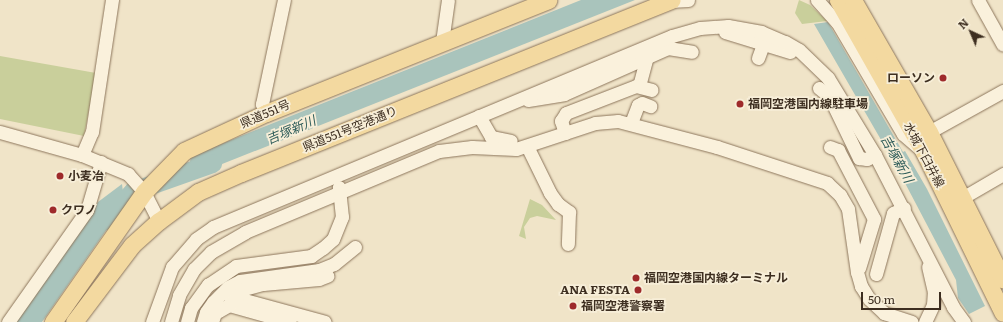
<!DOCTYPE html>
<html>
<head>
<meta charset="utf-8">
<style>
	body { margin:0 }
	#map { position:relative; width:1003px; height:322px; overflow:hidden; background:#f0e4c8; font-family:Literata,"Noto Sans JP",serif }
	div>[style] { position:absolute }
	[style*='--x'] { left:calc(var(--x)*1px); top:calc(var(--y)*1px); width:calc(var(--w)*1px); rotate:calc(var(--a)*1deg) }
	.green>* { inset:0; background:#c9cf9b }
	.water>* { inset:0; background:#a9c4bc }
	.river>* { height:19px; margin:-9.5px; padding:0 9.5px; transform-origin:9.5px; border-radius:9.5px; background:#a9c4bc }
	.roads { filter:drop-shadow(0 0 1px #8d765c) drop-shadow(0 0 1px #8d765c) }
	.minor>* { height:13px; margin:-6.5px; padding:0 6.5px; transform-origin:6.5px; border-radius:6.5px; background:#faf1dc }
	.major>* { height:17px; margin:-8.5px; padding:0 8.5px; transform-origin:8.5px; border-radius:8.5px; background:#f3d9a0 }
	.dots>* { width:11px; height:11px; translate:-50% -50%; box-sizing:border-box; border:2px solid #f7eed8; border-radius:50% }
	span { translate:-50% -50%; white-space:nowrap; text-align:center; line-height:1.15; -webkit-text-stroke:3.5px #f7eed8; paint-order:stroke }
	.poi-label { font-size:12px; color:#3d2e20; font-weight:700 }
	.right { translate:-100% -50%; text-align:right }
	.left { translate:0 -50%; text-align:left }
	.street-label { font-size:12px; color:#3d2e20 }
	.water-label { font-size:13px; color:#2f5d5a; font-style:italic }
	.north { position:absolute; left:951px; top:12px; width:40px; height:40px; -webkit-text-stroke:3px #f7eed8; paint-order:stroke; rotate:316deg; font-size:11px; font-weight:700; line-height:16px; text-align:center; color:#3d2e20 }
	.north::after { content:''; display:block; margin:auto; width:14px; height:18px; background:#3d2e20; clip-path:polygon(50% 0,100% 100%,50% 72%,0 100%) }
	.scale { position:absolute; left:861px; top:292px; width:80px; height:18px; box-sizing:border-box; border:2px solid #3d2e20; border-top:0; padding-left:5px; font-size:12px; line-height:14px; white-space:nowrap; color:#3d2e20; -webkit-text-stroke:3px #f7eed8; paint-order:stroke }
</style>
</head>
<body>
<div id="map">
	<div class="green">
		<div style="clip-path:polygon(799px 0,810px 5px,827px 21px,802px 24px,795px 13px)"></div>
		<div style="clip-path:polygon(0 56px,96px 73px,84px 136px,0 119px)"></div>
		<div style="clip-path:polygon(530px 199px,542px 205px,556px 220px,537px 216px,530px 218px,524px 227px,526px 239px,519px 236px)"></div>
	</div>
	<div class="water">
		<div style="clip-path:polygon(581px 0,635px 0,187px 178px,191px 156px)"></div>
		<div style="clip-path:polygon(828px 22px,903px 152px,905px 151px,927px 189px,985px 306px,969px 314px,958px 298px,956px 280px,895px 164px,814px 24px)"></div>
		<div style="clip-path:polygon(122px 184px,125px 209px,105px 232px,42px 322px,13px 322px,98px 202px)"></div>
	</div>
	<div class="river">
		<div style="--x:106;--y:220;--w:40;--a:-47"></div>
		<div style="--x:133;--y:191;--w:84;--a:-19.5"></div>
	</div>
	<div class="roads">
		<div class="minor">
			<div style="--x:817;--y:0;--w:30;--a:48"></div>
			<div style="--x:837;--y:22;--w:130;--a:59.5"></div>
			<div style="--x:903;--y:134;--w:20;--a:41"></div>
			<div style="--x:978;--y:0;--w:51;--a:60.9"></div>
			<div style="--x:670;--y:1;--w:18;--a:-3"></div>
			<div style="--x:725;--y:32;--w:68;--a:17.1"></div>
			<div style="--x:442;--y:42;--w:42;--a:-81.9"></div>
			<div style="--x:758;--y:58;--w:15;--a:-70"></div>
			<div style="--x:639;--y:86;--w:30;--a:-75"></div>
			<div style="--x:819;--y:88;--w:13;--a:39"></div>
			<div style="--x:829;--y:96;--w:69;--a:64.2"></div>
			<div style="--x:859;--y:158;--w:8;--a:7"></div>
			<div style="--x:867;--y:159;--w:9;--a:-27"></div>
			<div style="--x:528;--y:100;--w:36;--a:-9"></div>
			<div style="--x:564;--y:94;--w:114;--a:-23.9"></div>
			<div style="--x:668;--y:48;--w:24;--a:9"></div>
			<div style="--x:266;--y:113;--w:10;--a:-114"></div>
			<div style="--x:262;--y:104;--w:106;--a:-78.1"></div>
			<div style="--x:479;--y:116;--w:24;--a:60"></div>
			<div style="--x:491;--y:137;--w:20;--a:11"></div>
			<div style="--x:631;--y:123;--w:19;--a:-69"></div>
			<div style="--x:638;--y:105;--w:4;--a:-27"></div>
			<div style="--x:642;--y:103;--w:9;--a:21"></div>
			<div style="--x:0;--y:132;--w:85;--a:15.7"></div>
			<div style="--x:82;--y:155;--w:50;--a:22.4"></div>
			<div style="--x:128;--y:174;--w:24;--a:48"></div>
			<div style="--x:144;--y:192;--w:33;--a:63"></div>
			<div style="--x:929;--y:132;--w:85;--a:-29"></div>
			<div style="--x:565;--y:133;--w:13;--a:-108"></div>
			<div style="--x:561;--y:121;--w:9;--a:-58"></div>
			<div style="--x:566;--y:113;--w:75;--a:-21.1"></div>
			<div style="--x:636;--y:86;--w:16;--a:14"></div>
			<div style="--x:527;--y:146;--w:52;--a:63.9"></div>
			<div style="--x:550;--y:193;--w:14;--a:54"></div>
			<div style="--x:558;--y:204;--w:14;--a:36"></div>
			<div style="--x:569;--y:212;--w:32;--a:92"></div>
			<div style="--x:830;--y:147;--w:9;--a:21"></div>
			<div style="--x:838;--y:150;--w:78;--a:62.4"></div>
			<div style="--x:874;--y:219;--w:51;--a:107"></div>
			<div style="--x:82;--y:155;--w:25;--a:-67"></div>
			<div style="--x:92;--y:132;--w:134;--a:-81.4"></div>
			<div style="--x:962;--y:198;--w:48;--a:-30.3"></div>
			<div style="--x:876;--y:274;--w:63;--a:-74.4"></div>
			<div style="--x:893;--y:213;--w:12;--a:-24"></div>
			<div style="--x:230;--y:296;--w:98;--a:15.3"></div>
			<div style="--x:229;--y:305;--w:63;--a:15.6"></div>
			<div style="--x:8;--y:322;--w:137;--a:-54.8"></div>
			<div style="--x:87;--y:210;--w:50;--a:-73.7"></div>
			<div style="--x:152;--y:322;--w:59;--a:-70"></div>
			<div style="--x:172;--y:267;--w:37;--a:-49"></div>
			<div style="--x:196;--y:239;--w:21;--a:-35"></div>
			<div style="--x:213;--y:227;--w:497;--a:-22.6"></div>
			<div style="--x:672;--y:36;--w:29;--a:-16"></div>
			<div style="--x:700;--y:28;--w:28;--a:-4"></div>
			<div style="--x:728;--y:26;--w:34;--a:10"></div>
			<div style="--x:761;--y:32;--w:26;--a:23"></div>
			<div style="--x:785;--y:42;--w:16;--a:30"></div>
			<div style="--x:799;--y:50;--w:40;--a:44"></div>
			<div style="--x:828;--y:78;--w:90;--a:58.6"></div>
			<div style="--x:875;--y:155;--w:171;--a:62.8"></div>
			<div style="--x:953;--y:307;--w:19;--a:54"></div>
			<div style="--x:171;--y:322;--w:28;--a:-73"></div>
			<div style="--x:179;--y:295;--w:30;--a:-60"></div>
			<div style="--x:194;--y:269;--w:24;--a:-45"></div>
			<div style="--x:211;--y:252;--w:39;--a:-30"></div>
			<div style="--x:245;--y:232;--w:210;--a:-22.7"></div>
			<div style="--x:439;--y:151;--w:33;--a:-7"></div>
			<div style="--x:472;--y:147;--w:44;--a:2.6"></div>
			<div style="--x:516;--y:149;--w:83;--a:-18.2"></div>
			<div style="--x:595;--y:123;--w:23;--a:-5"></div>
			<div style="--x:618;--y:121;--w:102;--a:14.7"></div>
			<div style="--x:717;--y:147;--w:116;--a:18.1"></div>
			<div style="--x:827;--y:183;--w:18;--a:43"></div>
			<div style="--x:840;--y:195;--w:16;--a:60"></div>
			<div style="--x:848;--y:209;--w:64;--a:81.9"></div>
			<div style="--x:857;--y:272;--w:15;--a:74"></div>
			<div style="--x:861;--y:286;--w:15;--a:58"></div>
			<div style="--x:869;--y:299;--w:21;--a:43"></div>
			<div style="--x:884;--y:313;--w:29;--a:18"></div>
			<div style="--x:187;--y:322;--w:15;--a:-74"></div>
			<div style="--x:191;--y:308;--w:29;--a:-54"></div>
			<div style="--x:208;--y:285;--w:34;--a:-34"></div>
			<div style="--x:236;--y:266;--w:76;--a:-7.6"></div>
			<div style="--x:311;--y:256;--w:14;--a:-34"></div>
			<div style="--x:323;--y:248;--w:13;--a:-42"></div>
			<div style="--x:333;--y:239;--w:24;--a:-68"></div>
			<div style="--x:342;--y:217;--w:30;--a:-96"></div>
			<div style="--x:203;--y:322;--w:10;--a:-73"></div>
			<div style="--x:206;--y:312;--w:12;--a:-55"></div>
			<div style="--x:213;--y:302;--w:21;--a:-45"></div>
			<div style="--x:228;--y:287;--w:13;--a:-27"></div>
			<div style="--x:240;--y:281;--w:80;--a:-7.9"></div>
			<div style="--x:319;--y:270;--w:16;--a:-22"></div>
			<div style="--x:334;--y:264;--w:27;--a:-39"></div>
			<div style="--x:212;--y:322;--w:9;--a:-72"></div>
			<div style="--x:215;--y:313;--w:16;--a:-30"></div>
			<div style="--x:229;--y:305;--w:22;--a:-47"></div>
			<div style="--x:244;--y:289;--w:20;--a:-15"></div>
			<div style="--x:263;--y:284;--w:56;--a:-5.1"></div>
			<div style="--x:319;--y:279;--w:9;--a:-21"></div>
			<div style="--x:925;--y:322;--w:19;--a:-65"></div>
			<div style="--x:933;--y:305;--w:13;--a:-86"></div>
			<div style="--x:934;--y:292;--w:26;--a:-103"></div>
		</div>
		<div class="major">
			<div style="--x:838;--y:0;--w:175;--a:60.5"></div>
			<div style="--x:924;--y:152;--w:179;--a:63.9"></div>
			<div style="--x:853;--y:0;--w:152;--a:60.1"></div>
			<div style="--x:929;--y:132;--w:165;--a:63.4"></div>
			<div style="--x:53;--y:322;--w:159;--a:-55"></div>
			<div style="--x:144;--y:192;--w:57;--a:-45.7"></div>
			<div style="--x:184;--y:151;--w:90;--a:-24.9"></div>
			<div style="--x:266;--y:113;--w:304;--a:-21.8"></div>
			<div style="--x:74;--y:322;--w:96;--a:-53"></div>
			<div style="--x:132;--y:245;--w:36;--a:-42"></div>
			<div style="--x:159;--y:221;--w:49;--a:-36.6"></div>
			<div style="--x:198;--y:192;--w:47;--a:-23.8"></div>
			<div style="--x:241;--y:173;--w:464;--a:-21.9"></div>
		</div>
	</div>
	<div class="dots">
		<div style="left:943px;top:78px;background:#9e2a2b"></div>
		<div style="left:740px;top:104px;background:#9e2a2b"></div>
		<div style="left:60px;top:176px;background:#9e2a2b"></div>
		<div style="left:53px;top:210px;background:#9e2a2b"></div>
		<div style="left:636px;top:278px;background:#9e2a2b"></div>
		<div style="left:638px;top:290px;background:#9e2a2b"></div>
		<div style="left:573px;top:306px;background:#9e2a2b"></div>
	</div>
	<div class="poi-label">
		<span class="right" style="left:935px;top:78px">ローソン</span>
		<span class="left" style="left:748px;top:104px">福岡空港国内線駐車場</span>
		<span class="left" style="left:68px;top:176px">小麦冶</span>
		<span class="left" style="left:61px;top:210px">クワノ</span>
		<span class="left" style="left:644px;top:278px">福岡空港国内線ターミナル</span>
		<span class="right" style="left:630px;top:290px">ANA FESTA</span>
		<span class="left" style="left:581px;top:306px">福岡空港警察署</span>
	</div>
	<div class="street-label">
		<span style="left:265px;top:114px;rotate:-23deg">県道551号</span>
		<span style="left:350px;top:129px;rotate:-22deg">県道551号空港通り</span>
		<span style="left:924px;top:155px;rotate:62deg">水城下臼井線</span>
	</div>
	<div class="water-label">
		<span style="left:291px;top:130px;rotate:-23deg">吉塚新川</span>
		<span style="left:897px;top:159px;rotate:61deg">吉塚新川</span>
	</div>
	<div class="north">N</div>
	<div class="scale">50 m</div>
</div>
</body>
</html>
